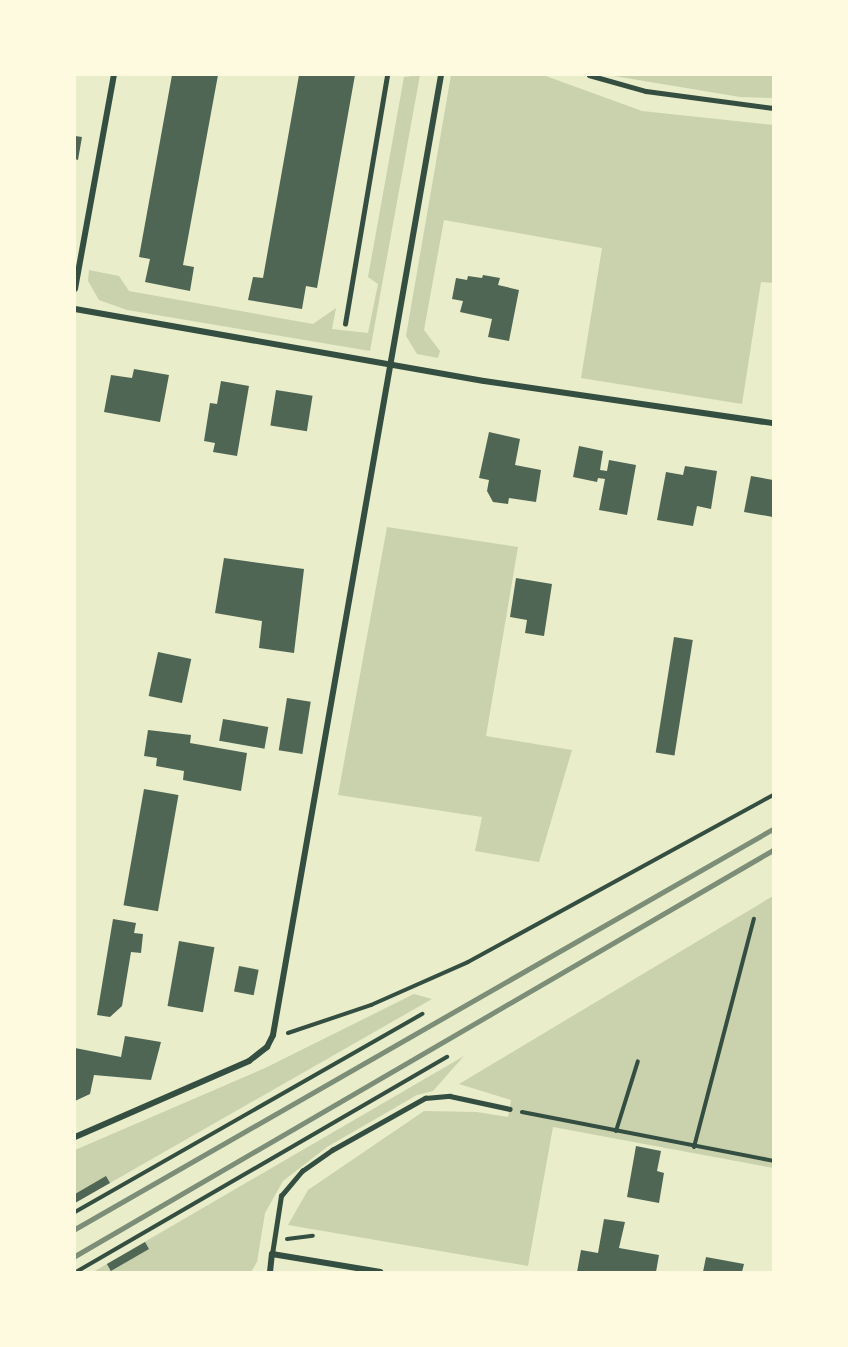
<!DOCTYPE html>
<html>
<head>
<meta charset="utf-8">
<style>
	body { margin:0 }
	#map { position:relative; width:848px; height:1347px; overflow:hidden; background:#e9edc9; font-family:"Noto Sans",sans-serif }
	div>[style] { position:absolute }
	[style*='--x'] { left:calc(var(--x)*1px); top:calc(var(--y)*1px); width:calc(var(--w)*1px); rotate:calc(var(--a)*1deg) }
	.green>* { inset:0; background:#cad2ad }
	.building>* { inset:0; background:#4f6655; transform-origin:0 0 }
	.path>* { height:4px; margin:-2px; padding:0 2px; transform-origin:2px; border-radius:2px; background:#344e41 }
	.service>* { height:4.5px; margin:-2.25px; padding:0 2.25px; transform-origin:2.25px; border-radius:2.25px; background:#344e41 }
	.minor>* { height:6px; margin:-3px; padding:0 3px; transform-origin:3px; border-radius:3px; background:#344e41 }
	.rail>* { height:4.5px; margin:-2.25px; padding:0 2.25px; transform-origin:2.25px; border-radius:2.25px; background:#7c8e77 }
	span { translate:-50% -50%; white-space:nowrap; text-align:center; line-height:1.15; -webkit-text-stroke:5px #fefae0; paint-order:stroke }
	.frame { position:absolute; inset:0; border:76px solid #fefae0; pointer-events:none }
</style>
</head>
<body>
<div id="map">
	<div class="green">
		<div style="clip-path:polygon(420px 75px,370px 351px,127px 310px,99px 300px,88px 281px,89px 270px,119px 276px,129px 291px,313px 324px,336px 308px,332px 329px,368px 333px,378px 284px,368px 277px,404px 77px)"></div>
		<div style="clip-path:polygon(451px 75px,543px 75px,642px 111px,773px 125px,773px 283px,761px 282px,742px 404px,581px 378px,602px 248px,444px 220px,424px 330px,440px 351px,438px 358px,417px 354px,406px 336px)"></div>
		<div style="clip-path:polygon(608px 75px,773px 75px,773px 98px,740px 97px)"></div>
		<div style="clip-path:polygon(387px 527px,518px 547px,486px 736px,572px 750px,539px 862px,475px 851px,482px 817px,338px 795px)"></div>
		<div style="clip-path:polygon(773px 896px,773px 1168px,553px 1127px,528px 1266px,288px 1225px,308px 1190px,424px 1111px,477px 1112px,508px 1117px,511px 1100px,459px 1084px)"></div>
		<div style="clip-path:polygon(414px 994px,432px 999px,75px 1203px,75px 1150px,265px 1068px)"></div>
		<div style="clip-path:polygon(464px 1056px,433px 1091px,417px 1095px,327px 1147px,283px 1181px,265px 1213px,257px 1262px,251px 1272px,93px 1272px)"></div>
	</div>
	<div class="building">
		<div style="clip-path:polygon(172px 75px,218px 75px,183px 265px,194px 267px,190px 291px,145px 282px,150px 259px,139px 257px)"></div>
		<div style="clip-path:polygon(299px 75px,355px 75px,317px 288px,306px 286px,302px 309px,248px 300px,253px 277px,263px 278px)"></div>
		<div style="clip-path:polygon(75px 136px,82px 137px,78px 160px,75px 159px)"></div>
		<div style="clip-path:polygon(483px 275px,500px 278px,498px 285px,519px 290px,509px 341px,488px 337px,492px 319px,460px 312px,463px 301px,452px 299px,456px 278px,467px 280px,468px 276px,482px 278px)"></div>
		<div style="clip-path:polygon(134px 369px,169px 375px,160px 422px,104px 412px,111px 375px,132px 378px)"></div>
		<div style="clip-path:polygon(221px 381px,249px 386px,237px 456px,213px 452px,215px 443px,204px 441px,210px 403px,217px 404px)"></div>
		<div style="left:276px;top:390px;width:37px;height:36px;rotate:9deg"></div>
		<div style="clip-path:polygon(489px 432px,520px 439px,515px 465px,541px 470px,536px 502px,509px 498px,508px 504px,493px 502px,487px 491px,489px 480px,479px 478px)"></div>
		<div style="clip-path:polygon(579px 446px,603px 451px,600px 470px,607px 471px,609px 460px,636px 465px,627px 515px,599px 510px,605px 479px,598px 478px,597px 482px,573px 477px)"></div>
		<div style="clip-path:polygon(685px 466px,717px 471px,711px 509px,697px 506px,693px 526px,657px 520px,666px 472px,683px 475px)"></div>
		<div style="clip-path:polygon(751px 476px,773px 480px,773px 517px,744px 512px)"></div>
		<div style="clip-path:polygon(224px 558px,304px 569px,294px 653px,259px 648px,262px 621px,215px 613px)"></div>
		<div style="clip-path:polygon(516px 578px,552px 584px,544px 636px,525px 633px,527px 620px,510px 617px)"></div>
		<div style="left:674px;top:637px;width:19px;height:117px;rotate:9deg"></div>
		<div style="left:158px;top:652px;width:34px;height:45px;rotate:12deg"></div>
		<div style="left:287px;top:698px;width:24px;height:53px;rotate:9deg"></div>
		<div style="left:223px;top:719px;width:46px;height:22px;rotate:10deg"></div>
		<div style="clip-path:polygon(148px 730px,191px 735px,190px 743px,247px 753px,241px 791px,183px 780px,184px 771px,156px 766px,157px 758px,144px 756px)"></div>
		<div style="left:144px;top:789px;width:35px;height:118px;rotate:10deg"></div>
		<div style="clip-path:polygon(113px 919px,136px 923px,134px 933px,143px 934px,141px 953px,131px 952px,122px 1006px,110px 1017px,97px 1015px)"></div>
		<div style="left:179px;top:941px;width:36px;height:66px;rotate:10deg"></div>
		<div style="left:239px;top:966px;width:20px;height:26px;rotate:11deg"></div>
		<div style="clip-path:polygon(125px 1036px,161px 1042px,151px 1080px,94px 1075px,90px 1094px,75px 1101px,75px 1048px,121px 1057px)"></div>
		<div style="clip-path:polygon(636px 1146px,661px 1151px,657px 1171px,664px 1173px,659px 1203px,627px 1197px)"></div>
		<div style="clip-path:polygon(106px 1176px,110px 1183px,75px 1203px,75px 1194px)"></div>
		<div style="clip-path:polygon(604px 1219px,625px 1222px,619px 1248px,659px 1255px,656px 1272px,577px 1272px,581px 1250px,598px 1253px)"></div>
		<div style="left:145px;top:1242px;width:8px;height:44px;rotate:60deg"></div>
		<div style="clip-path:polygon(706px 1257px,744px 1264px,742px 1272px,703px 1272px)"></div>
	</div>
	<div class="path">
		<div style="--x:288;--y:1033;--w:88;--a:-18.6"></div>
		<div style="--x:371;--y:1005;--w:106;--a:-23.9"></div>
		<div style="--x:468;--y:962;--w:348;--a:-28.7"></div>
		<div style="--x:522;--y:1112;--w:256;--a:11"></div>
		<div style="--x:616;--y:1131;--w:73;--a:-72.6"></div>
		<div style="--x:694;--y:1147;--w:236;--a:-75.3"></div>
		<div style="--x:75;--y:1212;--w:400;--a:-29.7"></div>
		<div style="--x:287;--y:1239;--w:26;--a:-7"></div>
		<div style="--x:76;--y:1272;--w:429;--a:-30.1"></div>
	</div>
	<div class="service">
		<div style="--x:589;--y:75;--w:59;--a:15.7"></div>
		<div style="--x:646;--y:91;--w:128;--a:7.6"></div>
		<div style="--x:345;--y:324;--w:253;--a:-80.4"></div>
		<div style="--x:272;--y:1254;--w:59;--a:-81.2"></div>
		<div style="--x:281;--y:1196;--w:33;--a:-50"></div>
		<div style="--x:302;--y:1171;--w:37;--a:-35"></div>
		<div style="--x:332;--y:1150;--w:107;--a:-29.2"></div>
		<div style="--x:425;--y:1098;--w:25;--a:-5"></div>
		<div style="--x:450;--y:1096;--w:61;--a:12.2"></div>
	</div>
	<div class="minor">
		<div style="--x:75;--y:289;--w:218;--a:-79.7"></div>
		<div style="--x:75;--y:309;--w:415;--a:10"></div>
		<div style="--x:484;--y:381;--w:292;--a:8.3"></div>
		<div style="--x:75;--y:1137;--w:190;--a:-23.6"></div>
		<div style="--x:249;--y:1061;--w:23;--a:-38"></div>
		<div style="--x:267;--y:1047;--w:13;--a:-63"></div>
		<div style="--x:273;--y:1035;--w:975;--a:-80.07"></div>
		<div style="--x:270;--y:1272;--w:18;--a:-84"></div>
		<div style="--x:272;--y:1254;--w:110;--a:9.4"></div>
	</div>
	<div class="rail">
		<div style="--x:75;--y:1229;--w:804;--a:-29.82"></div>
		<div style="--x:75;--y:1256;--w:807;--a:-30.18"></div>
	</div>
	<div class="frame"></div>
</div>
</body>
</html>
